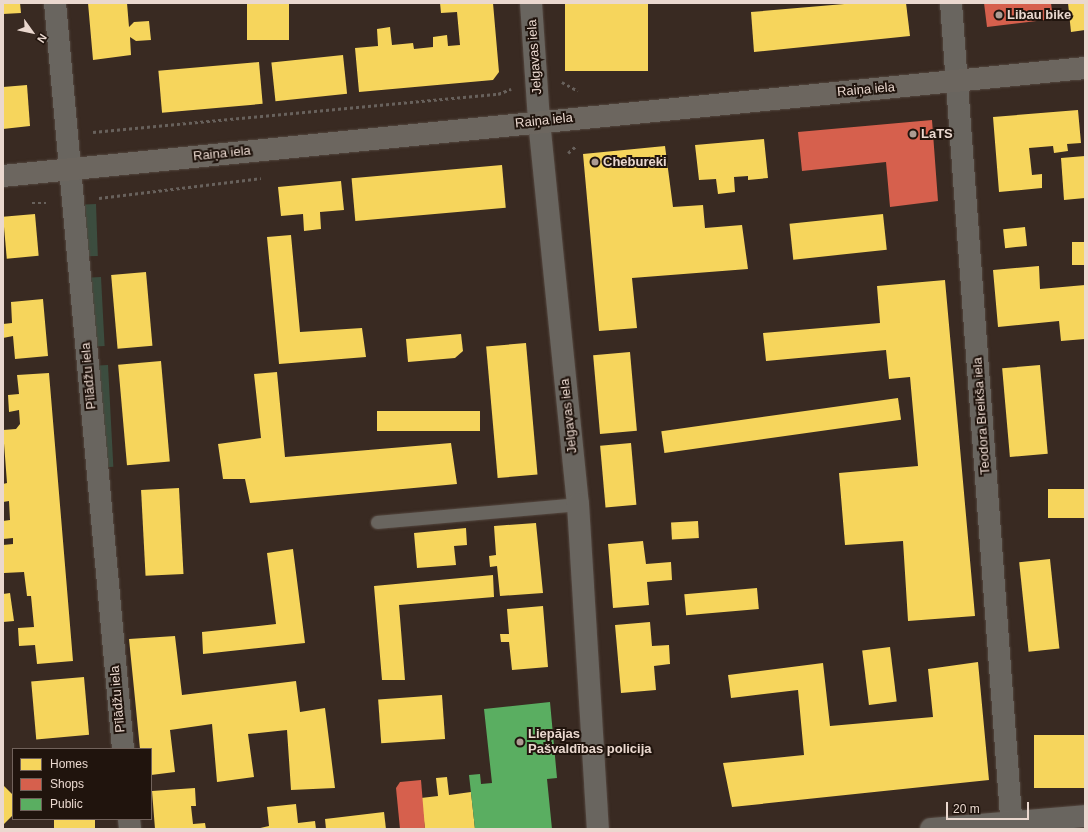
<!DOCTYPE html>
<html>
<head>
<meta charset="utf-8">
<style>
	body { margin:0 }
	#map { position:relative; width:1088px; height:832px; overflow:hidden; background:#392a22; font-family:Arial,sans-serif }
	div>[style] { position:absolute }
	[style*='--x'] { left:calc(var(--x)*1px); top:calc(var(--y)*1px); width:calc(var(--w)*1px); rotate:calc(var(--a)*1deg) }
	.green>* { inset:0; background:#3c4d3f; transform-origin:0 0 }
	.homes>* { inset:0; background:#f6d55c; transform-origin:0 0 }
	.shops>* { inset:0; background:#d6604d }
	.public>* { inset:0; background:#5aae61 }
	.path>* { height:2.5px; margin-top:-1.25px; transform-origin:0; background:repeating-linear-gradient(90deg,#68615c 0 3px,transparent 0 6px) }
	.roads { filter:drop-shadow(0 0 1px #54473f) drop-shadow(0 0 1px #54473f) }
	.lane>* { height:13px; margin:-6.5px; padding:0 6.5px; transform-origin:6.5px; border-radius:6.5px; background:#69655f }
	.street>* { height:22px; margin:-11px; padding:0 11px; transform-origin:11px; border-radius:11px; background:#69655f }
	.secondary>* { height:22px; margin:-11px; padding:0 11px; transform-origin:11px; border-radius:11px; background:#6c665f }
	.dots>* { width:11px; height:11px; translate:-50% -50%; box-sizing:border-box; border:2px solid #20140d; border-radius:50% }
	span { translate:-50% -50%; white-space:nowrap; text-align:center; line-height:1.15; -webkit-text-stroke:4px #20140d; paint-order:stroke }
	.poi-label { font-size:13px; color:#ead8cf; font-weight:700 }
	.left { translate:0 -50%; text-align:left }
	.street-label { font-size:13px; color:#ead8cf }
	.frame { position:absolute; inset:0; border:4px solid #ead8cf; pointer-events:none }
	.legend { position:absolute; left:12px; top:748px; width:140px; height:72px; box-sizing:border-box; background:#20140d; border:1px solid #71625b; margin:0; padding:5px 7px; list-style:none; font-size:12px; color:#ead8cf }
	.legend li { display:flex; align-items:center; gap:8px; height:20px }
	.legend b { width:20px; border:1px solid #71625b }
	.north { position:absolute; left:12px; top:12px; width:40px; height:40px; -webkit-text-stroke:3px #20140d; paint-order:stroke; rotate:123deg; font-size:11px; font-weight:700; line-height:16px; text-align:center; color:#ead8cf }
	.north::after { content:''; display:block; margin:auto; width:14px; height:18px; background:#ead8cf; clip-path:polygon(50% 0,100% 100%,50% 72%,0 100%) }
	.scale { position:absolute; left:946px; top:802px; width:83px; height:18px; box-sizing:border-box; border:2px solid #ead8cf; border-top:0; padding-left:5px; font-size:12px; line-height:14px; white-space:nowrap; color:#ead8cf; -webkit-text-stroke:3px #20140d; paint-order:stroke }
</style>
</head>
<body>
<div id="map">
	<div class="green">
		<div style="left:96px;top:204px;width:52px;height:11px;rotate:88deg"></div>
		<div style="left:101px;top:277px;width:69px;height:10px;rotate:87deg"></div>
		<div style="left:108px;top:365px;width:102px;height:10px;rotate:87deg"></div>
	</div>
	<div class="homes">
		<div style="clip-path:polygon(3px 3px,20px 3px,21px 13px,3px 14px)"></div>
		<div style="clip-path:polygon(88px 3px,127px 3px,129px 27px,134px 22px,149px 21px,151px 40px,136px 41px,130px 37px,131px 55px,93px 60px)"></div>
		<div style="left:247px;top:3px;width:42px;height:37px"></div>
		<div style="clip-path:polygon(440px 3px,493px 3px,499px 72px,493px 80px,359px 92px,355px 48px,378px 46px,377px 29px,390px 27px,392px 45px,413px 43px,414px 49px,433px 47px,433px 37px,447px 35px,448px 46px,460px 45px,457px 12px,441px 13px)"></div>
		<div style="left:565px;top:3px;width:83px;height:68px"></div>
		<div style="clip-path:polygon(856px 3px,906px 3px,910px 36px,754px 52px,751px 12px)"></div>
		<div style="clip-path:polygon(1068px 3px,1085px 3px,1085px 30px,1071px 32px)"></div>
		<div style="left:343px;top:55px;width:39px;height:72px;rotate:84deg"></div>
		<div style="left:259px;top:62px;width:42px;height:101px;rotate:85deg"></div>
		<div style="clip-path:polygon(27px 85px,30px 126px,3px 129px,3px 87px)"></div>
		<div style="clip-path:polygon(1078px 110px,1081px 143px,1067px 144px,1068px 151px,1054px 153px,1053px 146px,1029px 148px,1032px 175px,1042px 174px,1042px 188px,999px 192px,993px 117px)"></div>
		<div style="clip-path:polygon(764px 139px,768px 178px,748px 180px,748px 176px,734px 177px,735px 192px,718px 194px,716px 179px,699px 180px,695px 145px)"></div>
		<div style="clip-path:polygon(665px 146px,673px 207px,703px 205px,705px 228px,742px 225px,748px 269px,632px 278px,637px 328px,599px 331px,583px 154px)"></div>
		<div style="clip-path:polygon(1085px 156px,1085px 198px,1064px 200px,1061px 158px)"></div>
		<div style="left:502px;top:165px;width:43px;height:151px;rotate:85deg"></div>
		<div style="clip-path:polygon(341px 181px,344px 210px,320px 212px,321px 229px,304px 231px,303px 214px,281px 216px,278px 187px)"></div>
		<div style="left:35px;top:214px;width:42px;height:32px;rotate:85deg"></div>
		<div style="left:883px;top:214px;width:36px;height:94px;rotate:84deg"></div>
		<div style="left:1025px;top:227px;width:19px;height:22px;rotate:84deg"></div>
		<div style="clip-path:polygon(291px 235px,300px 332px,362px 328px,366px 357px,279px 364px,267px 237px)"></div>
		<div style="left:1085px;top:242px;width:23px;height:13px;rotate:90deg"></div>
		<div style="clip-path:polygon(1039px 266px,1040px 289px,1085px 285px,1085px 339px,1061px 341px,1059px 321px,998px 327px,993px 270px)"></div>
		<div style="left:146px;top:272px;width:74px;height:35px;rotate:85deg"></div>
		<div style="clip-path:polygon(945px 280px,975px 616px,908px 621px,903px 541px,845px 545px,839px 473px,918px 466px,910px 377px,889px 379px,886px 350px,766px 361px,763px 333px,880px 323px,877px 286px)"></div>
		<div style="clip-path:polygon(43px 299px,48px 356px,15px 359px,13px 336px,3px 338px,3px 324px,12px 323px,11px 302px)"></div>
		<div style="clip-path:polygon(461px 334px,463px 351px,455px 358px,408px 362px,406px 339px)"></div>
		<div style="left:526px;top:343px;width:132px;height:40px;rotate:85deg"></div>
		<div style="left:630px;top:352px;width:79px;height:37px;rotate:85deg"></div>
		<div style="left:161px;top:361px;width:101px;height:43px;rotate:85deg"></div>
		<div style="left:1040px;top:365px;width:89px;height:38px;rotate:85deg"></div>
		<div style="clip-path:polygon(277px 372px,285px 457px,451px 443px,457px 484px,250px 503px,245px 479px,223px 479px,218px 444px,261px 438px,254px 374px)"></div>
		<div style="clip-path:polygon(49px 373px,73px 661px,37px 664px,35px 645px,19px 646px,18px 628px,34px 627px,31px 596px,27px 596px,24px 572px,4px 573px,3px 545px,13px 544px,13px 538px,3px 539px,3px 521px,10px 520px,9px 501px,3px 502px,3px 484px,7px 483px,3px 430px,16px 429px,20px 424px,19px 410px,9px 412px,8px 395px,19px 394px,17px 375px)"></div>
		<div style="left:898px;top:398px;width:22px;height:239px;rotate:82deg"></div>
		<div style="left:480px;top:411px;width:20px;height:103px;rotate:90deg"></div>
		<div style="left:631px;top:443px;width:62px;height:31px;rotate:85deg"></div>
		<div style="left:179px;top:488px;width:86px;height:38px;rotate:87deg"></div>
		<div style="left:1085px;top:489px;width:29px;height:37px;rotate:90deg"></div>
		<div style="left:698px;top:521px;width:17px;height:27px;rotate:87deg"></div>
		<div style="clip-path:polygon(536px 523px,543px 593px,500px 596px,497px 566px,490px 567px,489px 556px,496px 555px,494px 526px)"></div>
		<div style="clip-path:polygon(466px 528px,467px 545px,454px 546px,456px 565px,417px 568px,414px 533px)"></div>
		<div style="clip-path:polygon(643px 541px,646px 564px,671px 562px,672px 580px,647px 582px,649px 605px,613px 608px,608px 544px)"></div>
		<div style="clip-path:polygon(293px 549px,305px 643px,203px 654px,202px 632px,276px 624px,267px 553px)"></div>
		<div style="left:1050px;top:559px;width:90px;height:31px;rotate:84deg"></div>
		<div style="clip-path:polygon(493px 575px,494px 597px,399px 605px,405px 680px,382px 680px,374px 586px)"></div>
		<div style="left:757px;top:588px;width:21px;height:73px;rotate:85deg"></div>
		<div style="clip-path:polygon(10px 593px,14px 621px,3px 622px,3px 594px)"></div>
		<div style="clip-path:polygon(543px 606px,548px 667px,512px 670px,509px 642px,501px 642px,500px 634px,509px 634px,507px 609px)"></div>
		<div style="clip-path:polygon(650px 622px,652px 646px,669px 645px,670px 664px,654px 666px,656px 690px,621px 693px,615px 625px)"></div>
		<div style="clip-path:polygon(175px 636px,182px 695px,296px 681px,300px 712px,325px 708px,335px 788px,291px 790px,287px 730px,248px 734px,254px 777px,217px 782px,212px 724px,170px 730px,175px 772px,151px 775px,151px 749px,140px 749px,129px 639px)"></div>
		<div style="left:890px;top:647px;width:55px;height:28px;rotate:83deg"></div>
		<div style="clip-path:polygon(978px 662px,989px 780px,732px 807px,723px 763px,804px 755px,798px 690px,731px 698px,728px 675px,823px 663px,830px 726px,933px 717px,928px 669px)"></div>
		<div style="left:84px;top:677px;width:58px;height:53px;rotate:85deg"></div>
		<div style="left:442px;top:695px;width:44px;height:64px;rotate:86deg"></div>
		<div style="left:1085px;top:735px;width:53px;height:51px;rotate:90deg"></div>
		<div style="clip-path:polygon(447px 777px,449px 795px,471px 792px,475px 829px,425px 829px,421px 798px,438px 796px,436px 778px)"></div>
		<div style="clip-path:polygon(3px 785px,13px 795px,13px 815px,3px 825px)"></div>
		<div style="clip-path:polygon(195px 788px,196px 806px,191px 806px,193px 824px,205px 823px,206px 829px,155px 829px,152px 791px)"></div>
		<div style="clip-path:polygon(296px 804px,298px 823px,315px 821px,316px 829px,256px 829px,269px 826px,267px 807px)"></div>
		<div style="clip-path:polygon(384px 812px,386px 829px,326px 829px,325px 819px)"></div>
		<div style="left:54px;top:819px;width:41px;height:10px"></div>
	</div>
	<div class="shops">
		<div style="clip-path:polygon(984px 3px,1051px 3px,1053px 19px,987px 27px)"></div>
		<div style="clip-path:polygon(932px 120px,938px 201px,890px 207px,886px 162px,802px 171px,798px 132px)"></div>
		<div style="clip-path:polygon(421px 780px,425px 829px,400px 829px,396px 788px,400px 782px)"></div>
	</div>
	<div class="public">
		<div style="clip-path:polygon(550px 702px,557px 778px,547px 779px,552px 829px,475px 829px,469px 775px,480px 774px,481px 784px,492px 783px,484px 709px)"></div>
	</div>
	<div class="path">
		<div style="--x:562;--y:82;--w:18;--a:29"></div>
		<div style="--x:93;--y:132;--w:407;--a:-5.4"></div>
		<div style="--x:498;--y:94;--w:14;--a:-21"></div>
		<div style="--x:568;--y:153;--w:11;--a:-41"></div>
		<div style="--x:99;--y:198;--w:163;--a:-7"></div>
		<div style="--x:32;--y:203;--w:14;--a:0"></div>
	</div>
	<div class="roads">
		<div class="lane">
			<div style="--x:377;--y:522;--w:202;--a:-5.1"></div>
		</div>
		<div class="street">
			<div style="--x:55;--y:3;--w:749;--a:84.79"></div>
			<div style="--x:531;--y:3;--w:118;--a:86.1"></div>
			<div style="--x:539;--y:121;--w:385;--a:84.2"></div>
			<div style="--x:578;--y:504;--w:326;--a:86.5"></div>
			<div style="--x:951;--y:3;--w:828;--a:85.78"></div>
			<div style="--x:129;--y:819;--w:10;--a:84"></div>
			<div style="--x:931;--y:829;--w:155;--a:-4.8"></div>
		</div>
		<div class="secondary">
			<div style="--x:3;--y:176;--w:1087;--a:-5.7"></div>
		</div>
	</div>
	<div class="dots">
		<div style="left:999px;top:15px;background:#ac9b92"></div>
		<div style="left:913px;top:134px;background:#ac9b92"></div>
		<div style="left:595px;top:162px;background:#ac9b92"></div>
		<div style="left:520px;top:742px;background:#ac9b92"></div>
	</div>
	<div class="poi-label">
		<span class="left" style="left:1007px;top:15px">Libau bike</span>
		<span class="left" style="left:921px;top:134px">LaTS</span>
		<span class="left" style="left:603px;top:162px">Chebureki</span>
		<span class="left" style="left:528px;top:742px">Liepājas<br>Pašvaldības policija</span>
	</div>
	<div class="street-label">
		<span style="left:535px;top:57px;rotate:-94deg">Jelgavas iela</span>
		<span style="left:866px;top:90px;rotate:-5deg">Raiņa iela</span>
		<span style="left:544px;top:121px;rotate:-6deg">Raiņa iela</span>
		<span style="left:222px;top:154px;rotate:-6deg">Raiņa iela</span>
		<span style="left:89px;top:376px;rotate:-95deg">Pīlādžu iela</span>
		<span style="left:569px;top:416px;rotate:-96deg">Jelgavas iela</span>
		<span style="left:982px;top:416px;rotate:-94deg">Teodora Breikša iela</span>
		<span style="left:118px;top:699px;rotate:-95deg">Pīlādžu iela</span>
	</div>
	<div class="frame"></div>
	<ul class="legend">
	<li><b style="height:11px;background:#f6d55c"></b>Homes</li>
	<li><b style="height:11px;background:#d6604d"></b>Shops</li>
	<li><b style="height:11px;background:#5aae61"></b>Public</li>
	</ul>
	<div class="north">N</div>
	<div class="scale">20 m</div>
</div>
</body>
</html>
